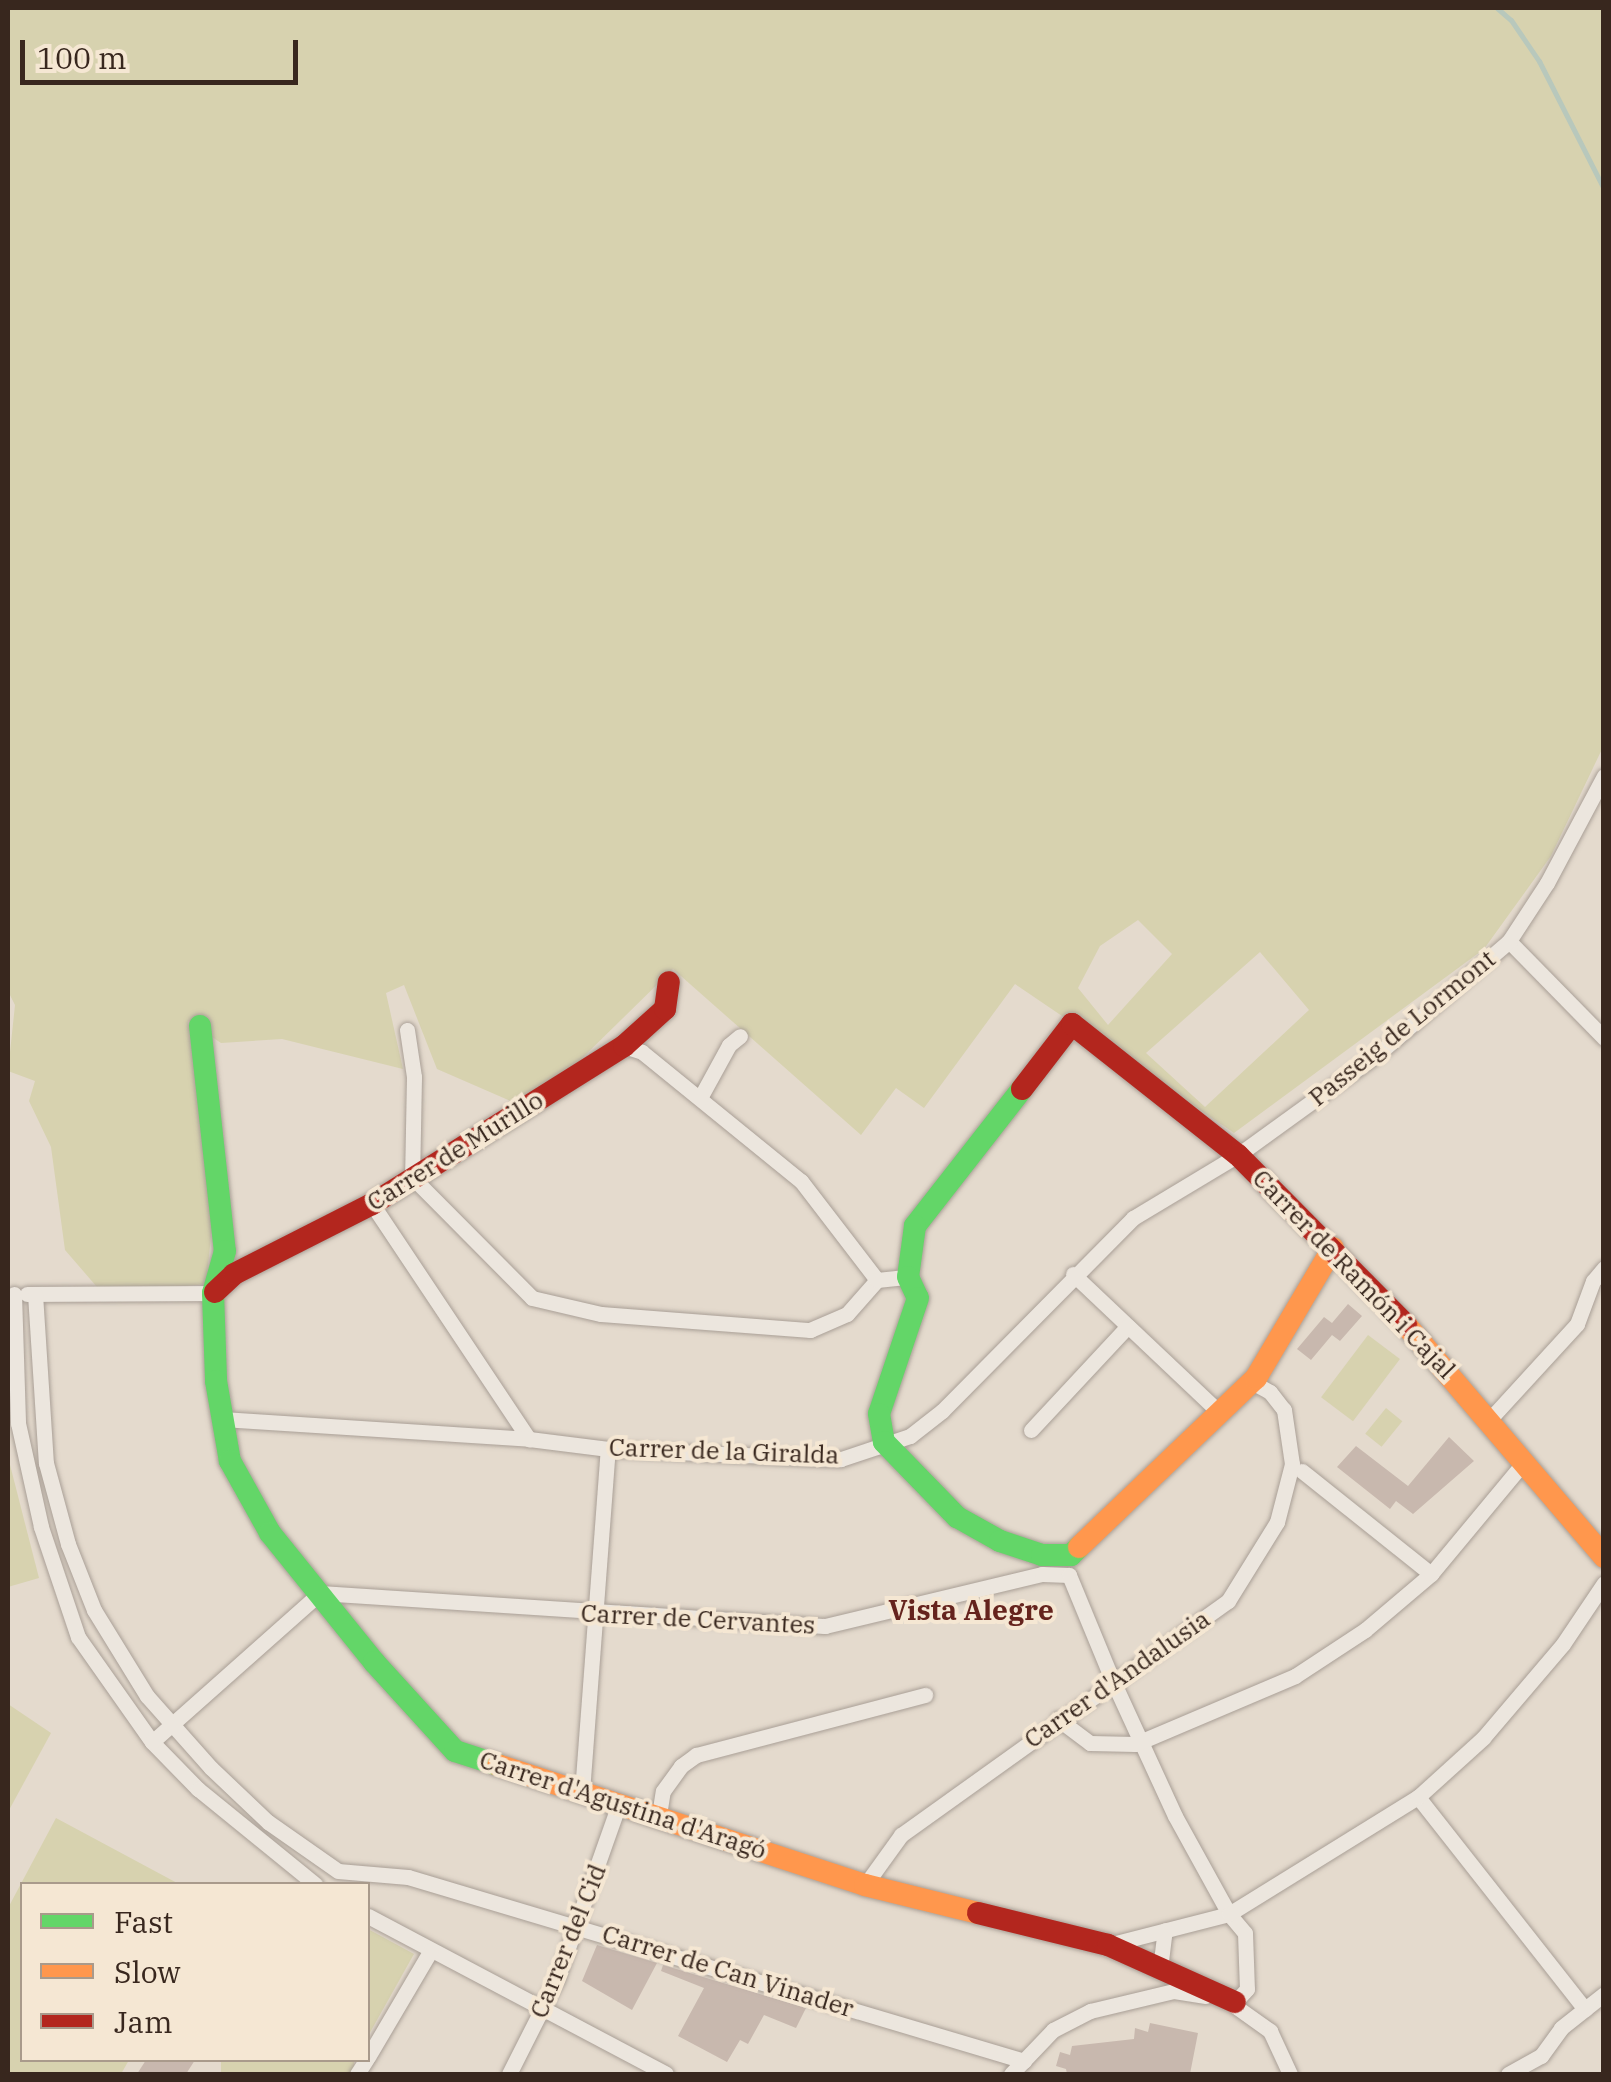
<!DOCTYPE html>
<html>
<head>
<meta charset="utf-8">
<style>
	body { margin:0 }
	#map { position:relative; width:1611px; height:2082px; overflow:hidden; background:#e4dacd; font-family:"IBM Plex Serif",serif }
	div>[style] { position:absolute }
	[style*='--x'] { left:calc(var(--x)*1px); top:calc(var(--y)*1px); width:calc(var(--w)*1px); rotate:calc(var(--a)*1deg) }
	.green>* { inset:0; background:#d7d2af; transform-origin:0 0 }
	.stream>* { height:5px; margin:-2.5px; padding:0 2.5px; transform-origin:2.5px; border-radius:2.5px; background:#b8c8bc }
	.building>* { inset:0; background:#c8b8ae }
	.roads { filter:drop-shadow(0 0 2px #a99f96) drop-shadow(0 0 2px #a99f96) }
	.street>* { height:15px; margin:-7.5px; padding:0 7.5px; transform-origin:7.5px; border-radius:7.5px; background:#ece6de }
	.fast>* { height:22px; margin:-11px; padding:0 11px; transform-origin:11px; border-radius:11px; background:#63d668 }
	.slow>* { height:22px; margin:-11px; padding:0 11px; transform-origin:11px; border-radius:11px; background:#ff974d }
	.jam>* { height:22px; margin:-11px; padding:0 11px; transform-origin:11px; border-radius:11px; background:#b3261e }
	span { translate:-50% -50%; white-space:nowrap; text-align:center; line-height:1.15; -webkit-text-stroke:8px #f5e7d3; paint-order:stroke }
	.street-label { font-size:25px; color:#38271e }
	.neighbourhood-label { font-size:28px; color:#65231d; font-weight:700 }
	.frame { position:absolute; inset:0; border:10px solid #38271e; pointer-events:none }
	.legend { position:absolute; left:20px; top:1882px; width:350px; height:180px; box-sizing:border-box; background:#f5e7d3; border:2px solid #a99a8b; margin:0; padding:12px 18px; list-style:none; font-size:30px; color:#38271e }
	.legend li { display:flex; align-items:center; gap:20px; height:50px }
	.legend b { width:50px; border:2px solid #a99a8b }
	.scale { position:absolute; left:20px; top:40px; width:278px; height:45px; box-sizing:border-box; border:5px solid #38271e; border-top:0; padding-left:12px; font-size:30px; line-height:35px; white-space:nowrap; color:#38271e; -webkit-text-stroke:8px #f5e7d3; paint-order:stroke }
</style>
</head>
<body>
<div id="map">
	<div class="green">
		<div style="clip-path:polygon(evenodd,8px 8px,1603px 8px,1603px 747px,1551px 856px,1484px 949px,1234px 1133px,1015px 984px,924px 1108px,896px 1088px,861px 1135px,673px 969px,571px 1069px,515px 1103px,437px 1069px,404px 985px,386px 993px,403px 1069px,282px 1039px,221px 1043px,188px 1021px,213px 1218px,206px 1284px,103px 1294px,65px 1250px,51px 1147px,29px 1101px,35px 1081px,8px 1071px,15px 1005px,8px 991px,8px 8px,1138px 920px,1172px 954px,1108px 1025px,1078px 988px,1100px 946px,1138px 920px,8px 8px,1260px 952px,1309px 1010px,1205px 1107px,1146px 1053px,1260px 952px)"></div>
		<div style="left:1368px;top:1335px;width:40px;height:78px;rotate:37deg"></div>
		<div style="left:1386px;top:1408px;width:21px;height:33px;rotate:39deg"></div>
		<div style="clip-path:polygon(8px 1457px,39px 1578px,8px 1587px)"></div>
		<div style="clip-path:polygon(8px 1704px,51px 1733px,8px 1812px)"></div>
		<div style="clip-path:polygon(56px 1818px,179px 1884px,22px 1884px,22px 2060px,129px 2060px,121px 2074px,8px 2074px,8px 1908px)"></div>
		<div style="clip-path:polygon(368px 1929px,414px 1954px,368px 2036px)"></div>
		<div style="left:221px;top:2060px;width:133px;height:16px"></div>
	</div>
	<div class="stream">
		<div style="--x:1497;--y:8;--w:18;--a:41"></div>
		<div style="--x:1511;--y:20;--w:50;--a:55.7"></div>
		<div style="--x:1539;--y:61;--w:144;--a:63.1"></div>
	</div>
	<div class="building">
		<div style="clip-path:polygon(1348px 1304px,1362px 1316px,1340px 1341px,1332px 1335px,1311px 1360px,1297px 1349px,1324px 1317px,1332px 1323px)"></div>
		<div style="clip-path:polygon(1449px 1437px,1474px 1461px,1413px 1514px,1396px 1501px,1390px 1509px,1337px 1467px,1356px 1446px,1408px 1486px)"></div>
		<div style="clip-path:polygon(597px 1945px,657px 1963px,632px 2010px,582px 1981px)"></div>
		<div style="clip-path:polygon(663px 1965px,806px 2008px,796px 2028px,764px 2015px,748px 2044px,740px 2040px,727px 2062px,678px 2036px,704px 1988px,661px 1971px)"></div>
		<div style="clip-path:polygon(1150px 2023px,1198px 2033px,1190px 2074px,1067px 2074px,1066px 2069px,1056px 2066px,1060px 2052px,1070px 2055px,1072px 2046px,1134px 2039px,1135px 2028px,1148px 2032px)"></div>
		<div style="clip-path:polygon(146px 2060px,195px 2060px,186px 2074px,137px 2074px)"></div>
	</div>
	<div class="roads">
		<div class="street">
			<div style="--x:1509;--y:941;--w:136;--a:45.6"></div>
			<div style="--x:407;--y:1030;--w:48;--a:81.5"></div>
			<div style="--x:414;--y:1077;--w:100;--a:91.1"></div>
			<div style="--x:412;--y:1177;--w:170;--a:45.2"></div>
			<div style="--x:532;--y:1298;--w:71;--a:13.1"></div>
			<div style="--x:601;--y:1314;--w:210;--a:4.4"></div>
			<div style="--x:810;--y:1330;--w:40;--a:-23.4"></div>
			<div style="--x:847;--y:1314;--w:45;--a:-48.6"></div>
			<div style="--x:624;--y:1046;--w:19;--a:18"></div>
			<div style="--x:642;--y:1052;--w:205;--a:39.1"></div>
			<div style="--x:801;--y:1181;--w:125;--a:52.5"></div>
			<div style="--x:877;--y:1280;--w:31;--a:-6"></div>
			<div style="--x:700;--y:1098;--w:60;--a:-61.3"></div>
			<div style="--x:729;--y:1045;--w:14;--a:-39"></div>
			<div style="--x:372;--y:1204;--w:283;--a:56.3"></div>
			<div style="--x:1073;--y:1274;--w:202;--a:43.4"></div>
			<div style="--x:14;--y:1294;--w:129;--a:88.2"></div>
			<div style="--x:18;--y:1423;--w:107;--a:77.5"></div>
			<div style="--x:41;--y:1527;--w:116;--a:71.4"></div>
			<div style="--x:78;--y:1637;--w:128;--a:54.8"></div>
			<div style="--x:152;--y:1742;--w:66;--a:45.6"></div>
			<div style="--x:198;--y:1789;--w:151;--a:39.1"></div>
			<div style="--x:27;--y:1294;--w:186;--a:-0.3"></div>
			<div style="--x:35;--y:1294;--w:169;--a:86.3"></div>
			<div style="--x:46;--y:1463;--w:84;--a:74.8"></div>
			<div style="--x:68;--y:1544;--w:71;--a:68.5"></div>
			<div style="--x:94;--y:1610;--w:101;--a:58.4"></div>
			<div style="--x:147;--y:1696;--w:96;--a:48.4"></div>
			<div style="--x:211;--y:1768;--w:79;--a:43.5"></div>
			<div style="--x:268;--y:1822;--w:85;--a:35"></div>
			<div style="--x:338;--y:1871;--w:70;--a:4.9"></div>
			<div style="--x:408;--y:1877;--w:643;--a:16.63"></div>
			<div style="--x:222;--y:1419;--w:308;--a:3.7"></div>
			<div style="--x:529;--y:1439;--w:80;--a:7.2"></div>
			<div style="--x:608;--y:1449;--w:233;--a:2.5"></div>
			<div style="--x:841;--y:1459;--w:73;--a:-18.4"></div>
			<div style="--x:910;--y:1436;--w:41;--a:-38"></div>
			<div style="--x:942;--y:1411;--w:272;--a:-45.3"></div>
			<div style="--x:1133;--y:1218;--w:122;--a:-31"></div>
			<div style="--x:1238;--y:1155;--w:174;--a:-35.9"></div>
			<div style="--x:1379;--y:1053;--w:172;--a:-40.7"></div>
			<div style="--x:1509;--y:941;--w:69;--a:-56.8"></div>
			<div style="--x:1547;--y:883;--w:121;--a:-62"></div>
			<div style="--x:1490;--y:1419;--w:129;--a:-47.5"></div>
			<div style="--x:1577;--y:1324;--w:46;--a:-69.6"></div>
			<div style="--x:1593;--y:1281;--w:17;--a:-50"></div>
			<div style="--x:1031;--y:1430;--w:142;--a:-47"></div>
			<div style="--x:1302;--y:1471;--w:165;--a:38.6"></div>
			<div style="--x:1118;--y:1692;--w:136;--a:65.3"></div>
			<div style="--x:1175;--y:1816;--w:112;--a:61.1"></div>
			<div style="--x:1229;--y:1914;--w:25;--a:50"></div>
			<div style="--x:1245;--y:1933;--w:56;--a:88"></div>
			<div style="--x:1247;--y:1989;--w:18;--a:133"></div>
			<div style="--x:1058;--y:1719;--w:40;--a:37"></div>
			<div style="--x:1090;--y:1743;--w:45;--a:1.3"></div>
			<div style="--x:1135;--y:1744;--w:174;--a:-23"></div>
			<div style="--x:1295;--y:1676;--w:84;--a:-33.3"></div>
			<div style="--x:1365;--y:1630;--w:87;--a:-40.3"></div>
			<div style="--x:1431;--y:1574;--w:146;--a:-50.3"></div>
			<div style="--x:152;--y:1742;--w:225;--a:-41.6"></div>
			<div style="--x:320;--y:1593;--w:506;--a:3.74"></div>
			<div style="--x:825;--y:1626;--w:223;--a:-13.5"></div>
			<div style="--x:1042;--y:1574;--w:27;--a:2"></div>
			<div style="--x:1069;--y:1575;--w:116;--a:67.6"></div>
			<div style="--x:582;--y:1792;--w:344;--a:-85.7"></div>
			<div style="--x:1418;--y:1797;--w:270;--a:51.8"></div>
			<div style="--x:659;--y:1815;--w:24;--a:-81"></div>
			<div style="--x:663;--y:1791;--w:31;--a:-54"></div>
			<div style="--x:681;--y:1766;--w:19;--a:-36"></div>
			<div style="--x:696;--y:1755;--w:237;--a:-14.7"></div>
			<div style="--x:865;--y:1885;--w:62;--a:-54.2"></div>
			<div style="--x:901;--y:1835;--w:402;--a:-35.6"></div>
			<div style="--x:1228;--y:1601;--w:93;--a:-58.2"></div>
			<div style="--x:1277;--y:1522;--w:60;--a:-75.5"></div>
			<div style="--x:1292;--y:1464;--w:55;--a:-98.4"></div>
			<div style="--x:1284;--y:1410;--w:23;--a:-128"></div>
			<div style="--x:1270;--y:1392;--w:21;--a:-151"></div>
			<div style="--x:368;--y:1916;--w:337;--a:27.9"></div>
			<div style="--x:1108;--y:1945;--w:125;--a:-14.4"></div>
			<div style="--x:1229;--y:1914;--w:222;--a:-31.8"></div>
			<div style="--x:1418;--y:1797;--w:88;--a:-42.2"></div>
			<div style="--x:1483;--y:1738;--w:123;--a:-49.6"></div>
			<div style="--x:1563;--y:1644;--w:73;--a:-56.1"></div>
			<div style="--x:1160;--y:1969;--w:39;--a:-83"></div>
			<div style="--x:1228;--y:2001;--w:52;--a:35.5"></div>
			<div style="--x:1270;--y:2031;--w:47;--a:65.1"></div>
			<div style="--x:368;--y:2057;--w:124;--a:-59.5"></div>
			<div style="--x:357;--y:2074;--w:17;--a:-57"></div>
			<div style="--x:509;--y:2074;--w:106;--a:-63.2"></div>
			<div style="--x:557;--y:1979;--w:186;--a:-70.5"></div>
			<div style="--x:1011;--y:2074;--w:61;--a:-46.3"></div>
			<div style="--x:1053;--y:2030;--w:42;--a:-27.2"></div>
			<div style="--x:1090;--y:2011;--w:86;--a:-13.4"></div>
			<div style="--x:1174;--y:1991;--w:32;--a:9"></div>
			<div style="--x:1508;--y:2074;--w:38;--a:-29"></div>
			<div style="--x:1541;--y:2056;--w:34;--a:-54"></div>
			<div style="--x:1561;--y:2028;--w:55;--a:-38.3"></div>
		</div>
		<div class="fast">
			<div style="--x:200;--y:1026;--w:226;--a:83.7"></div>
			<div style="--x:225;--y:1251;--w:44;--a:105.9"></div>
			<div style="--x:213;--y:1293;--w:88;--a:88"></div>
			<div style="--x:216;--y:1381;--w:81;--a:80.1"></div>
			<div style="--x:230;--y:1461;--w:82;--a:60.9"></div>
			<div style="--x:270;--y:1533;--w:166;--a:51.1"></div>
			<div style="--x:374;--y:1662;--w:120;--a:47.7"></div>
			<div style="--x:455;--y:1751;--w:45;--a:18"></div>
			<div style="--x:1022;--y:1089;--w:174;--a:128"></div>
			<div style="--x:915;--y:1226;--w:51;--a:97.8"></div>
			<div style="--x:908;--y:1277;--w:23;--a:65"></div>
			<div style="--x:918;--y:1298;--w:122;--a:108.6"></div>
			<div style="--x:879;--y:1414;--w:28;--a:80"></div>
			<div style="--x:884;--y:1442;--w:105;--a:45.8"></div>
			<div style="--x:957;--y:1517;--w:49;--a:29.2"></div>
			<div style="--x:1000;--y:1541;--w:44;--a:18.4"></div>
			<div style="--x:1042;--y:1555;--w:29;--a:0"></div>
			<div style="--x:1071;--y:1555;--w:11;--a:-45"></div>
		</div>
		<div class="slow">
			<div style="--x:1406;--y:1325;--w:305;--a:49.5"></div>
			<div style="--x:1079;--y:1547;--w:245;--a:-43.7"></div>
			<div style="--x:1256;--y:1378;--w:151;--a:-59.4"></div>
			<div style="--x:498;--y:1765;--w:386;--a:18.1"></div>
			<div style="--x:865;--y:1885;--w:116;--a:13.9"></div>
		</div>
		<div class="jam">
			<div style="--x:1022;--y:1089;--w:82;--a:-52.4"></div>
			<div style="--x:1072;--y:1024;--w:211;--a:38.3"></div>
			<div style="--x:1238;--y:1155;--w:239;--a:45.3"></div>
			<div style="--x:215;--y:1292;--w:26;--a:-43"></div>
			<div style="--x:234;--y:1274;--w:155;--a:-26.9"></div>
			<div style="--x:372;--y:1204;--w:297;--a:-32.1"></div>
			<div style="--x:624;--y:1046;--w:55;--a:-42.1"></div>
			<div style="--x:665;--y:1009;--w:27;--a:-82"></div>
			<div style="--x:978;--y:1913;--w:134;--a:13.8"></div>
			<div style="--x:1108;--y:1945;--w:139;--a:24.2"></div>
		</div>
	</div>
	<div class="street-label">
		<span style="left:1402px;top:1028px;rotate:-39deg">Passeig de Lormont</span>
		<span style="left:455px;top:1151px;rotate:-32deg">Carrer de Murillo</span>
		<span style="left:1354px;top:1274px;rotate:46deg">Carrer de Ramón i Cajal</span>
		<span style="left:724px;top:1451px;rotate:2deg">Carrer de la Giralda</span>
		<span style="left:698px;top:1619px;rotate:3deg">Carrer de Cervantes</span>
		<span style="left:1117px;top:1679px;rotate:-35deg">Carrer d'Andalusia</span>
		<span style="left:623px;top:1805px;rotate:18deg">Carrer d'Agustina d'Aragó</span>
		<span style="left:568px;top:1941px;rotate:-68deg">Carrer del Cid</span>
		<span style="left:728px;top:1971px;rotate:17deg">Carrer de Can Vinader</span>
	</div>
	<div class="neighbourhood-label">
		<span style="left:971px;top:1610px">Vista Alegre</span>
	</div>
	<div class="frame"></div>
	<ul class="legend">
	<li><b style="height:12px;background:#63d668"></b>Fast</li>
	<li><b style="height:12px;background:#ff974d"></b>Slow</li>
	<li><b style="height:12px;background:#b3261e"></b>Jam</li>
	</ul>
	<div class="scale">100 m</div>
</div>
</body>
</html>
